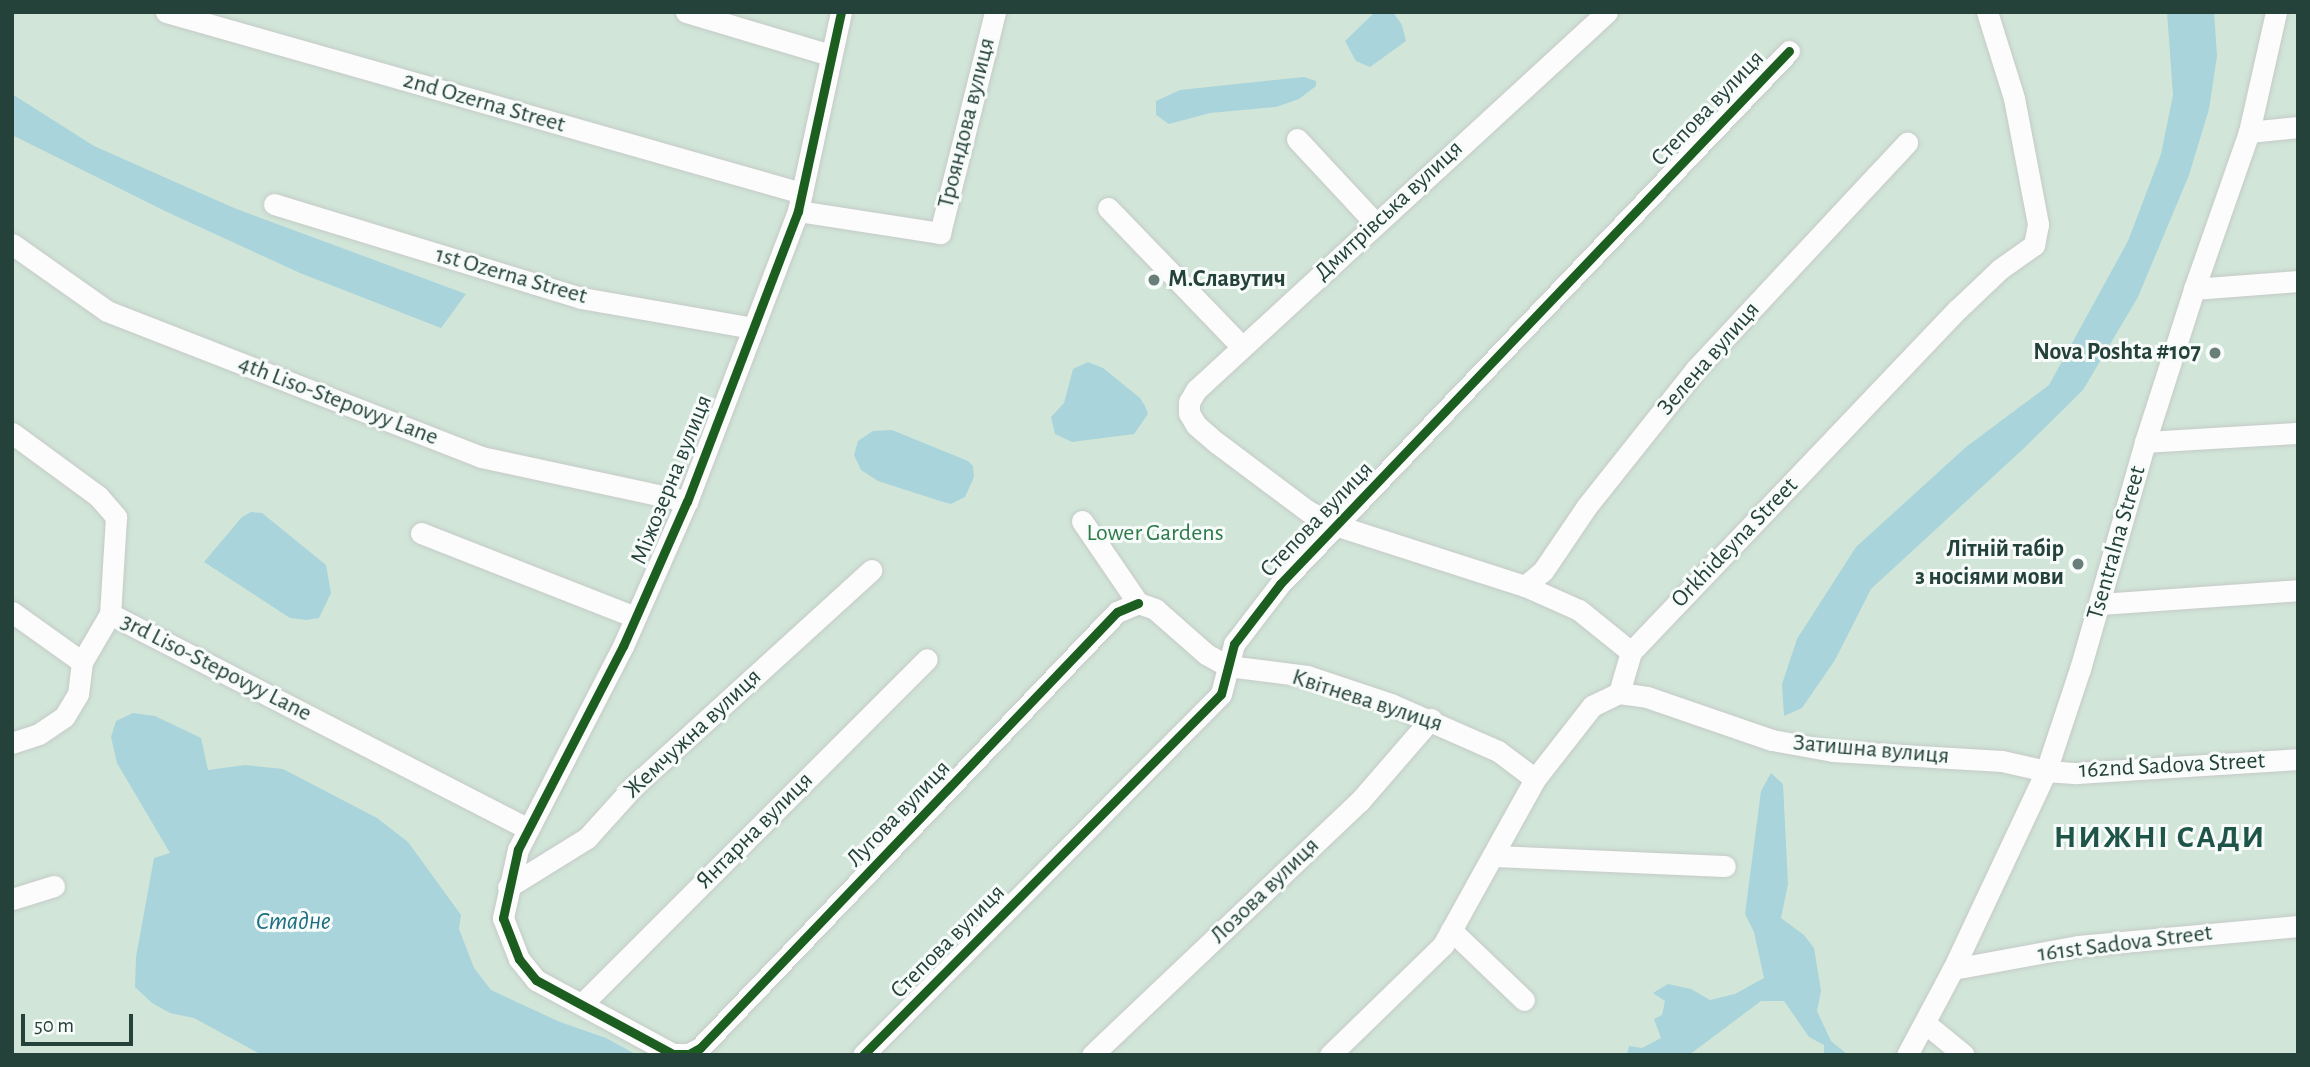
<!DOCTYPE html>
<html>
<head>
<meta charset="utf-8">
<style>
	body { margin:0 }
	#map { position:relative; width:2310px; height:1067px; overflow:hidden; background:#e8edeb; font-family:"Alegreya Sans",sans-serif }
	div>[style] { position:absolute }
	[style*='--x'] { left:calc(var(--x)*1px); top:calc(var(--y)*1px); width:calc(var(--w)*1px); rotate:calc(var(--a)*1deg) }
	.green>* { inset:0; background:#d1e6d8; transform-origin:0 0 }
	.water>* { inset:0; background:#a9d4db }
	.roads { filter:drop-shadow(0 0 2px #c5cac8) drop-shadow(0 0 2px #c5cac8) }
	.minor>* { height:21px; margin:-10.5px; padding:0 10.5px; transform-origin:10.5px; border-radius:10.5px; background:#fcfcfc }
	.cycleway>* { height:9px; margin:-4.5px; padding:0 4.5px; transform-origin:4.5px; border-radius:4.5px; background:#1b5e20 }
	.dots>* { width:19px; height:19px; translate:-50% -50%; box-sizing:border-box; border:4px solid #f7fbf9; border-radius:50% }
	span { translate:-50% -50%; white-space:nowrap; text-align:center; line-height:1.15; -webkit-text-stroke:6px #f7fbf9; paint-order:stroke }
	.street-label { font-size:24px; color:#24423a }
	.poi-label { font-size:24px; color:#24423a; font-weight:700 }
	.left { translate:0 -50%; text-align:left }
	.right { translate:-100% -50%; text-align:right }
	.park-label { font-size:24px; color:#2d7a4b }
	.water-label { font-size:26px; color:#1c6f80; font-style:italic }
	.district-label { font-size:32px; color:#1f5548; font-weight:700; letter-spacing:2px }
	.frame { position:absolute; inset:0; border:14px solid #24423a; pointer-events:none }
	.scale { position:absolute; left:21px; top:1014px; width:112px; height:32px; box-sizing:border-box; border:4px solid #24423a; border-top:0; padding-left:9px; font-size:21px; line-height:24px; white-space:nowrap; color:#24423a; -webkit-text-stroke:5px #f7fbf9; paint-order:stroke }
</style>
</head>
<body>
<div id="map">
	<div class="green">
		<div style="left:12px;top:12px;width:2286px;height:1043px"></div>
	</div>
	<div class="water">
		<div style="clip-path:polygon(1375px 12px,1393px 12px,1402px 25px,1406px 41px,1370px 67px,1356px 61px,1345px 41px)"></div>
		<div style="clip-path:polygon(2167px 12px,2214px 12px,2217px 56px,2209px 109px,2189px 175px,2138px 297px,2083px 390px,2022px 450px,1871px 589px,1835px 660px,1802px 708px,1784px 716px,1782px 684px,1797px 639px,1856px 547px,1966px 447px,2049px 385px,2128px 241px,2161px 154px,2173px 95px)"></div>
		<div style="clip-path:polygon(1304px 77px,1316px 81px,1316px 86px,1299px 99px,1276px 107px,1210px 113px,1169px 124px,1156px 115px,1156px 101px,1180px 90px)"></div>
		<div style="clip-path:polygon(12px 94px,94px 146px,234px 208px,466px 294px,441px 328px,300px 273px,167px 212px,12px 135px)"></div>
		<div style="clip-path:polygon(1088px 362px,1103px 368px,1140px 398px,1145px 406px,1148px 414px,1134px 434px,1072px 442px,1055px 434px,1051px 417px,1064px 403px,1073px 369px)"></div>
		<div style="clip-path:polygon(892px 430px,968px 461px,973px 466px,974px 477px,965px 497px,951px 504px,940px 501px,878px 481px,861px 470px,854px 455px,858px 441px,873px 431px)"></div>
		<div style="clip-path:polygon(251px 512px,262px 513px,326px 565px,331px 593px,319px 618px,306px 620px,290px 618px,204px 562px,242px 517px)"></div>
		<div style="clip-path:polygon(133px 713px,155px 716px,201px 738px,208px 770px,245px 765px,283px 769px,377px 818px,408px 842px,461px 915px,459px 929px,474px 968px,491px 990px,560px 1022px,606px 1038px,637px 1055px,262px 1055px,194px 1018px,170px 1013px,152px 1003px,135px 987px,136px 957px,154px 858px,170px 853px,117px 763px,111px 737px,116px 721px)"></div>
		<div style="clip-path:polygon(1771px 773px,1783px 784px,1788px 884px,1781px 918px,1804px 935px,1814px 948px,1821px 991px,1817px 1011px,1831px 1041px,1848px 1055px,1824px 1055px,1824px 1045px,1809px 1037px,1784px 1001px,1761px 1001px,1689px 1055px,1627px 1055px,1629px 1046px,1642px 1048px,1661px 1038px,1654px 1019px,1662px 1015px,1665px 1001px,1653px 993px,1668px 984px,1691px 989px,1710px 1000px,1735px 994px,1764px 978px,1754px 932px,1745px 914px,1761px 791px)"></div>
	</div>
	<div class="roads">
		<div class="minor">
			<div style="--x:166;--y:12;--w:661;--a:15.89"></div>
			<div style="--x:686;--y:12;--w:150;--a:16.6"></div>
			<div style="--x:841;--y:12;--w:204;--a:102.2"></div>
			<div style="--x:798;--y:211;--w:311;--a:110.9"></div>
			<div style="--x:687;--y:501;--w:158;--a:113.8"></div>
			<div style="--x:623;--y:646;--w:229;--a:117.3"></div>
			<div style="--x:518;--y:849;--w:71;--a:102.3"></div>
			<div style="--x:503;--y:918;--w:44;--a:68.7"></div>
			<div style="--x:519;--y:959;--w:27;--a:51"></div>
			<div style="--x:536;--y:980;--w:156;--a:28.4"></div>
			<div style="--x:673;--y:1054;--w:16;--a:0"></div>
			<div style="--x:689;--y:1054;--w:13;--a:-29"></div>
			<div style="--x:700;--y:1048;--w:603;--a:-46.28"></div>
			<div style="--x:1117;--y:612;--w:23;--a:-23"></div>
			<div style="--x:1607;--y:12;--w:558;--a:137.4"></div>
			<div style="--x:1196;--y:390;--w:14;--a:120"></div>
			<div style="--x:1189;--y:402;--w:11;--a:90"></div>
			<div style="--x:1189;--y:413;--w:14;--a:60"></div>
			<div style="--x:1196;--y:425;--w:28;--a:41"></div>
			<div style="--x:1217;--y:443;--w:114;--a:36.8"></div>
			<div style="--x:1308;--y:511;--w:34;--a:27"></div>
			<div style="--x:1338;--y:526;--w:196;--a:17.8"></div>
			<div style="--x:1525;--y:586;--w:59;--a:24"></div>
			<div style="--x:1579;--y:610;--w:67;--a:38.9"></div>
			<div style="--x:2249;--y:132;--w:49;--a:-5.8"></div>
			<div style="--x:1297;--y:139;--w:115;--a:47.1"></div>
			<div style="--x:274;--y:204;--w:321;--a:17"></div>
			<div style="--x:581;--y:298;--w:175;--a:9.9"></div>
			<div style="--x:1108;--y:208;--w:193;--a:46"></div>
			<div style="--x:798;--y:211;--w:144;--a:8.8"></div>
			<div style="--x:940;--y:233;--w:228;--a:-76"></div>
			<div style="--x:12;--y:244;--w:116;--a:35.2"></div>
			<div style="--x:107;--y:311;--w:401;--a:21.3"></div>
			<div style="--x:481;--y:457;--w:211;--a:12.1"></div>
			<div style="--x:2194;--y:289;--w:104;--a:-4.4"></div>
			<div style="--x:12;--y:433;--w:107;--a:36.2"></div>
			<div style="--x:98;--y:496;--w:28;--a:49"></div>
			<div style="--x:116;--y:517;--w:97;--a:93.5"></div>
			<div style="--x:110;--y:614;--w:56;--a:120.3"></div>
			<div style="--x:82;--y:662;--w:32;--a:97"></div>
			<div style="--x:78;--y:694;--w:27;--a:121"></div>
			<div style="--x:64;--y:717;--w:30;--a:146"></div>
			<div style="--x:39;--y:734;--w:28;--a:162"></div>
			<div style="--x:2145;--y:442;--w:153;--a:-3.4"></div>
			<div style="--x:1082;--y:521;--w:99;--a:55.7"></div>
			<div style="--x:1138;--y:603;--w:18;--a:19"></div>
			<div style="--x:1155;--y:609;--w:68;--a:41.4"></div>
			<div style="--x:1206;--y:654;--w:25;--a:29"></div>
			<div style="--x:1228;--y:666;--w:80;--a:7.2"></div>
			<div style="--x:1307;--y:676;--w:89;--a:18.4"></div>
			<div style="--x:1391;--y:704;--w:117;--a:23.7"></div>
			<div style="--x:1498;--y:751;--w:46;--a:37.1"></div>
			<div style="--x:421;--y:533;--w:230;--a:21.4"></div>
			<div style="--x:1525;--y:586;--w:23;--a:-40"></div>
			<div style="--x:1543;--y:571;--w:78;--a:-55.9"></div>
			<div style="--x:1587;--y:506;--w:174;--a:-51.5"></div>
			<div style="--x:1695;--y:370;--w:311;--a:-47"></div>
			<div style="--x:2100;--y:604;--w:198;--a:-4"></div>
			<div style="--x:12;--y:612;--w:86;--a:35.5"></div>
			<div style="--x:110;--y:614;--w:469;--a:27.2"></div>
			<div style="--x:1619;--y:693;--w:43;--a:-73.7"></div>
			<div style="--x:1631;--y:652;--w:474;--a:-46.4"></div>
			<div style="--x:1958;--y:309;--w:58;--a:-43.6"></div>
			<div style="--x:2000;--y:269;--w:42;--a:-35.2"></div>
			<div style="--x:2034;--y:245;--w:21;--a:-79"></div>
			<div style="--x:2038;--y:224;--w:128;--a:-100.8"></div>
			<div style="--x:2014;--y:98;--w:90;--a:-107.4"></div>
			<div style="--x:1494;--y:856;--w:231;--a:2.5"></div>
			<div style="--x:508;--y:887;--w:93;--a:-31.8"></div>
			<div style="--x:587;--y:838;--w:70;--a:-47.9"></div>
			<div style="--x:634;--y:786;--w:321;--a:-42.3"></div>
			<div style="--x:12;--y:899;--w:44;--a:-17.2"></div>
			<div style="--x:1451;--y:930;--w:101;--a:43.8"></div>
			<div style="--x:1953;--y:969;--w:127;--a:-10.4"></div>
			<div style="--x:2078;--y:946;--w:221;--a:-5.2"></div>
			<div style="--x:583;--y:1003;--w:486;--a:-45"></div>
			<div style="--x:1925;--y:1023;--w:50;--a:39.4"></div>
			<div style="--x:863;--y:1055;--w:508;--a:-45.24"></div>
			<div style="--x:1221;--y:694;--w:52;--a:-75.4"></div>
			<div style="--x:1234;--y:644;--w:76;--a:-52.5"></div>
			<div style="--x:1280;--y:584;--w:737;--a:-46.32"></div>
			<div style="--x:1092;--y:1055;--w:368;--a:-43.5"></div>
			<div style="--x:1359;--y:802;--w:110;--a:-49.1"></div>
			<div style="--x:1330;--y:1055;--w:158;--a:-44.2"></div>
			<div style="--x:1443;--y:945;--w:190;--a:-61"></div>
			<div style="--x:1535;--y:779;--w:93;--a:-52"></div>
			<div style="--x:1592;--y:706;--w:30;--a:-26"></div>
			<div style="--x:1619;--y:693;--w:28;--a:8"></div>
			<div style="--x:1647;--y:697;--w:132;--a:19"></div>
			<div style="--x:1772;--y:740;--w:62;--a:10.2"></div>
			<div style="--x:1833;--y:751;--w:169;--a:3.4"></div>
			<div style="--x:2002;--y:761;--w:45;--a:12.8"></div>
			<div style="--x:2046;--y:771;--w:31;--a:4"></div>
			<div style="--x:2077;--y:773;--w:221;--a:-3.6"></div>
			<div style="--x:1907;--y:1055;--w:98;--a:-61.9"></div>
			<div style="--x:1953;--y:969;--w:219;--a:-64.8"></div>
			<div style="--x:2046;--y:771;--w:108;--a:-71.6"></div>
			<div style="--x:2080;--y:669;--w:236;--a:-74"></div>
			<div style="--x:2145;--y:442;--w:161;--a:-72.2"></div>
			<div style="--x:2194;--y:289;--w:166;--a:-70.7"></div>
			<div style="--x:2249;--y:132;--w:123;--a:-77.3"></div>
		</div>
	</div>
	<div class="cycleway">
		<div style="--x:841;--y:12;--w:204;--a:102.2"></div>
		<div style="--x:798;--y:211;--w:311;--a:110.9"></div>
		<div style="--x:687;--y:501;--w:158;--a:113.8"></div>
		<div style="--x:623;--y:646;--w:229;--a:117.3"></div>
		<div style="--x:518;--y:849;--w:71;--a:102.3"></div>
		<div style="--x:503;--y:918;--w:44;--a:68.7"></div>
		<div style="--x:519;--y:959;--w:27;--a:51"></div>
		<div style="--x:536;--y:980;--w:156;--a:28.4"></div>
		<div style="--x:673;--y:1054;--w:16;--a:0"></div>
		<div style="--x:689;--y:1054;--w:13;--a:-29"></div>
		<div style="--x:700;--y:1048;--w:603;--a:-46.28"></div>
		<div style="--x:1117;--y:612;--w:23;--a:-23"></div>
		<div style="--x:863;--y:1055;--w:508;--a:-45.24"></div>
		<div style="--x:1221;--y:694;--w:52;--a:-75.4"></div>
		<div style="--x:1234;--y:644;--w:76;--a:-52.5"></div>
		<div style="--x:1280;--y:584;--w:737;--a:-46.32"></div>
	</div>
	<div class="dots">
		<div style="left:1154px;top:280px;background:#697e78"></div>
		<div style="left:2215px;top:353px;background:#697e78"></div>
		<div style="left:2078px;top:564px;background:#697e78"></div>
	</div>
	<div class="street-label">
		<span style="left:484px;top:103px;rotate:16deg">2nd Ozerna Street</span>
		<span style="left:1708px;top:109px;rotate:-46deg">Степова вулиця</span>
		<span style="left:967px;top:123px;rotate:-76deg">Трояндова вулиця</span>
		<span style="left:1389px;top:211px;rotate:-43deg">Дмитрівська вулиця</span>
		<span style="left:511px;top:276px;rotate:16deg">1st Ozerna Street</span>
		<span style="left:1709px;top:359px;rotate:-49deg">Зелена вулиця</span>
		<span style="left:338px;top:401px;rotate:21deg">4th Liso-Stepovyy Lane</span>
		<span style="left:672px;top:480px;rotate:-68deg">Міжозерна вулиця</span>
		<span style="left:1317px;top:520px;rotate:-46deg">Степова вулиця</span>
		<span style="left:1735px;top:543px;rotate:-46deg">Orkhideyna Street</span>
		<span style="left:2117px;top:543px;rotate:-74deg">Tsentralna Street</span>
		<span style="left:216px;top:668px;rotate:27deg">3rd Liso-Stepovyy Lane</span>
		<span style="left:1367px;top:701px;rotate:18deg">Квітнева вулиця</span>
		<span style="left:693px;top:734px;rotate:-43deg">Жемчужна вулиця</span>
		<span style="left:1871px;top:750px;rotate:5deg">Затишна вулиця</span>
		<span style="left:2172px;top:766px;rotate:-3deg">162nd Sadova Street</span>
		<span style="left:899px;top:814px;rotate:-46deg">Лугова вулиця</span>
		<span style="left:755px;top:831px;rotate:-45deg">Янтарна вулиця</span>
		<span style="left:1265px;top:891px;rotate:-44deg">Лозова вулиця</span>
		<span style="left:948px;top:942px;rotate:-45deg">Степова вулиця</span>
		<span style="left:2125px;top:944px;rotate:-7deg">161st Sadova Street</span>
	</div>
	<div class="poi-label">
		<span class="left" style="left:1168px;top:280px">М.Славутич</span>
		<span class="right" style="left:2201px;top:353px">Nova Poshta #107</span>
		<span class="right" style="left:2064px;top:564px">Літній табір<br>з носіями мови</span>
	</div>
	<div class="park-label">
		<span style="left:1155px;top:534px">Lower Gardens</span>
	</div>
	<div class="water-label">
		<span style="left:293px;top:922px">Стадне</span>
	</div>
	<div class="district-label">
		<span style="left:2160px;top:837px">НИЖНІ САДИ</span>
	</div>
	<div class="frame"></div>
	<div class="scale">50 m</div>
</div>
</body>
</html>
